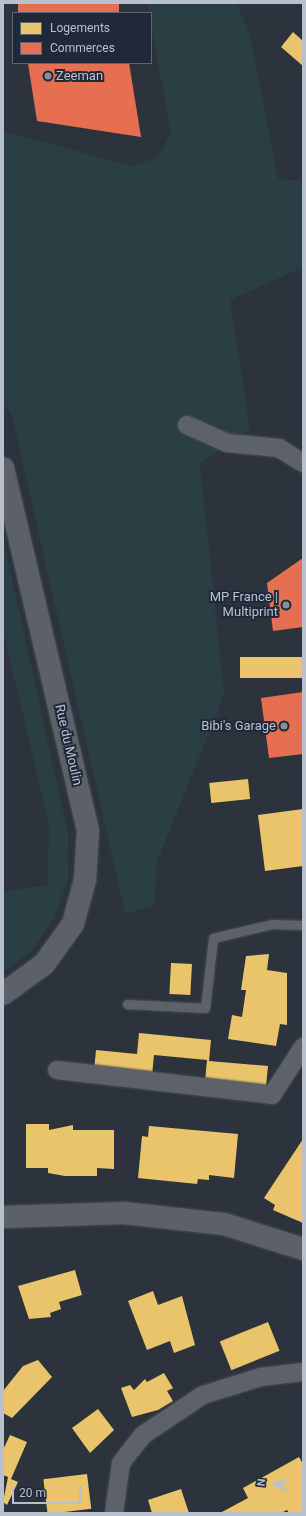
<!DOCTYPE html>
<html>
<head>
<meta charset="utf-8">
<style>
	body { margin:0 }
	#map { position:relative; width:306px; height:1516px; overflow:hidden; background:#2d333d; font-family:Roboto,sans-serif }
	div>[style] { position:absolute }
	[style*='--x'] { left:calc(var(--x)*1px); top:calc(var(--y)*1px); width:calc(var(--w)*1px); rotate:calc(var(--a)*1deg) }
	.green>* { inset:0; background:#293f44 }
	.homes>* { inset:0; background:#e9c46a; transform-origin:0 0 }
	.shops>* { inset:0; background:#e76f51; transform-origin:0 0 }
	.roads { filter:drop-shadow(0 0 1px #4a4e55) drop-shadow(0 0 1px #4a4e55) }
	.lane>* { height:9px; margin:-4.5px; padding:0 4.5px; transform-origin:4.5px; border-radius:4.5px; background:#5d626a }
	.street>* { height:18px; margin:-9px; padding:0 9px; transform-origin:9px; border-radius:9px; background:#5d626a }
	.secondary>* { height:22px; margin:-11px; padding:0 11px; transform-origin:11px; border-radius:11px; background:#5c6068 }
	.dots>* { width:11px; height:11px; translate:-50% -50%; box-sizing:border-box; border:2px solid #1f2939; border-radius:50% }
	span { translate:-50% -50%; white-space:nowrap; text-align:center; line-height:1.15; -webkit-text-stroke:4px #1f2939; paint-order:stroke }
	.poi-label { font-size:13px; color:#b8c0cd }
	.left { translate:0 -50%; text-align:left }
	.right { translate:-100% -50%; text-align:right }
	.street-label { font-size:13px; color:#b8c0cd }
	.frame { position:absolute; inset:0; border:4px solid #b8c0cd; pointer-events:none }
	.legend { position:absolute; left:12px; top:12px; width:140px; height:52px; box-sizing:border-box; background:#1f2939; border:1px solid #5c6574; margin:0; padding:5px 7px; list-style:none; font-size:12px; color:#b8c0cd }
	.legend li { display:flex; align-items:center; gap:8px; height:20px }
	.legend b { width:20px; border:1px solid #5c6574 }
	.north { position:absolute; left:254px; top:1464px; width:40px; height:40px; -webkit-text-stroke:3px #1f2939; paint-order:stroke; rotate:277deg; font-size:11px; font-weight:700; line-height:16px; text-align:center; color:#b8c0cd }
	.north::after { content:''; display:block; margin:auto; width:14px; height:18px; background:#b8c0cd; clip-path:polygon(50% 0,100% 100%,50% 72%,0 100%) }
	.scale { position:absolute; left:12px; top:1486px; width:69px; height:18px; box-sizing:border-box; border:2px solid #b8c0cd; border-top:0; padding-left:5px; font-size:12px; line-height:14px; white-space:nowrap; color:#b8c0cd; -webkit-text-stroke:3px #1f2939; paint-order:stroke }
</style>
</head>
<body>
<div id="map">
	<div class="green">
		<div style="clip-path:polygon(147px 3px,237px 3px,251px 39px,278px 179px,303px 181px,303px 267px,230px 300px,250px 429px,200px 463px,224px 694px,157px 862px,154px 906px,125px 913px,12px 416px,3px 403px,3px 131px,132px 166px,157px 158px,171px 133px)"></div>
		<div style="clip-path:polygon(3px 539px,68px 833px,68px 879px,54px 919px,31px 952px,3px 972px,3px 892px,48px 885px,49px 825px,3px 630px)"></div>
	</div>
	<div class="homes">
		<div style="clip-path:polygon(293px 32px,303px 41px,303px 66px,281px 47px)"></div>
		<div style="left:303px;top:657px;width:21px;height:63px;rotate:90deg"></div>
		<div style="left:248px;top:779px;width:20px;height:39px;rotate:84deg"></div>
		<div style="clip-path:polygon(303px 809px,303px 866px,265px 871px,258px 815px)"></div>
		<div style="clip-path:polygon(269px 954px,267px 970px,287px 973px,287px 1025px,280px 1024px,276px 1046px,228px 1039px,232px 1015px,242px 1017px,246px 990px,241px 990px,246px 956px)"></div>
		<div style="left:171px;top:963px;width:21px;height:31px;rotate:3deg"></div>
		<div style="clip-path:polygon(139px 1033px,211px 1040px,209px 1061px,268px 1066px,266px 1087px,205px 1081px,207px 1060px,154px 1055px,152px 1076px,94px 1071px,96px 1050px,137px 1054px)"></div>
		<div style="clip-path:polygon(26px 1124px,49px 1124px,49px 1130px,73px 1125px,73px 1130px,114px 1130px,114px 1169px,97px 1168px,97px 1176px,65px 1176px,48px 1173px,48px 1168px,26px 1168px)"></div>
		<div style="clip-path:polygon(149px 1126px,238px 1134px,234px 1178px,209px 1175px,209px 1180px,198px 1179px,197px 1184px,138px 1178px,142px 1136px,148px 1137px)"></div>
		<div style="clip-path:polygon(303px 1139px,303px 1223px,273px 1210px,275px 1205px,264px 1198px)"></div>
		<div style="clip-path:polygon(75px 1270px,82px 1295px,59px 1302px,61px 1309px,50px 1313px,51px 1317px,29px 1319px,18px 1286px)"></div>
		<div style="clip-path:polygon(153px 1291px,158px 1305px,182px 1296px,195px 1345px,174px 1353px,170px 1341px,147px 1350px,128px 1301px)"></div>
		<div style="left:268px;top:1322px;width:31px;height:52px;rotate:68deg"></div>
		<div style="clip-path:polygon(38px 1360px,52px 1377px,12px 1418px,3px 1413px,3px 1391px,23px 1366px)"></div>
		<div style="clip-path:polygon(164px 1373px,173px 1388px,167px 1391px,173px 1401px,158px 1410px,132px 1417px,121px 1388px,130px 1385px,134px 1390px,145px 1379px,147px 1382px)"></div>
		<div style="clip-path:polygon(98px 1409px,114px 1430px,90px 1453px,72px 1428px)"></div>
		<div style="clip-path:polygon(10px 1435px,27px 1442px,11px 1479px,18px 1482px,7px 1505px,3px 1502px,8px 1477px,3px 1475px,3px 1450px)"></div>
		<div style="clip-path:polygon(299px 1457px,303px 1464px,303px 1513px,289px 1513px,287px 1510px,281px 1513px,220px 1513px,248px 1498px,243px 1488px)"></div>
		<div style="left:87px;top:1474px;width:35px;height:44px;rotate:83deg"></div>
		<div style="clip-path:polygon(181px 1489px,189px 1513px,152px 1513px,148px 1500px)"></div>
	</div>
	<div class="shops">
		<div style="left:18px;top:3px;width:101px;height:10px"></div>
		<div style="clip-path:polygon(28px 63px,129px 63px,141px 137px,37px 121px)"></div>
		<div style="clip-path:polygon(303px 558px,303px 627px,273px 631px,267px 583px)"></div>
		<div style="clip-path:polygon(303px 692px,303px 754px,269px 758px,261px 698px)"></div>
	</div>
	<div class="roads">
		<div class="lane">
			<div style="--x:127;--y:1004;--w:78;--a:2.9"></div>
			<div style="--x:205;--y:1008;--w:70;--a:-83.5"></div>
			<div style="--x:213;--y:938;--w:61;--a:-13.3"></div>
			<div style="--x:272;--y:924;--w:31;--a:2"></div>
		</div>
		<div class="street">
			<div style="--x:187;--y:425;--w:44;--a:24.2"></div>
			<div style="--x:227;--y:443;--w:52;--a:5.5"></div>
			<div style="--x:279;--y:448;--w:28;--a:32"></div>
			<div style="--x:57;--y:1070;--w:216;--a:6.6"></div>
			<div style="--x:272;--y:1095;--w:57;--a:-57.1"></div>
			<div style="--x:114;--y:1513;--w:50;--a:-82"></div>
			<div style="--x:121;--y:1463;--w:36;--a:-52"></div>
			<div style="--x:143;--y:1435;--w:72;--a:-33.7"></div>
			<div style="--x:203;--y:1395;--w:61;--a:-17.2"></div>
			<div style="--x:261;--y:1377;--w:42;--a:-6.8"></div>
		</div>
		<div class="secondary">
			<div style="--x:3;--y:468;--w:373;--a:76.8"></div>
			<div style="--x:88;--y:831;--w:49;--a:93.5"></div>
			<div style="--x:85;--y:880;--w:46;--a:105.3"></div>
			<div style="--x:73;--y:924;--w:49;--a:125.9"></div>
			<div style="--x:44;--y:964;--w:51;--a:143.8"></div>
			<div style="--x:3;--y:1217;--w:121;--a:-1.9"></div>
			<div style="--x:124;--y:1213;--w:101;--a:6.3"></div>
			<div style="--x:224;--y:1224;--w:83;--a:17.6"></div>
		</div>
	</div>
	<div class="dots">
		<div style="left:48px;top:76px;background:#878f9b"></div>
		<div style="left:286px;top:605px;background:#878f9b"></div>
		<div style="left:284px;top:726px;background:#878f9b"></div>
	</div>
	<div class="poi-label">
		<span class="left" style="left:56px;top:76px">Zeeman</span>
		<span class="right" style="left:278px;top:605px">MP France |<br>Multiprint</span>
		<span class="right" style="left:276px;top:726px">Bibi's Garage</span>
	</div>
	<div class="street-label">
		<span style="left:68px;top:745px;rotate:77deg">Rue du Moulin</span>
	</div>
	<div class="frame"></div>
	<ul class="legend">
	<li><b style="height:11px;background:#e9c46a"></b>Logements</li>
	<li><b style="height:11px;background:#e76f51"></b>Commerces</li>
	</ul>
	<div class="north">N</div>
	<div class="scale">20 m</div>
</div>
</body>
</html>
